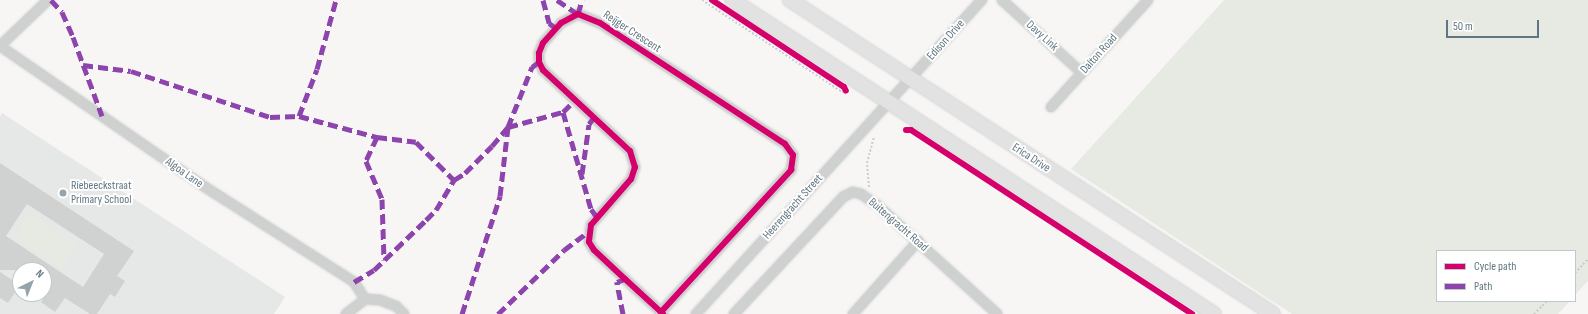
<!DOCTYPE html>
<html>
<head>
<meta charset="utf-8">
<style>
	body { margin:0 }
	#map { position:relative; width:1588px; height:314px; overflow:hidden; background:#f7f6f5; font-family:"Sofia Sans Condensed",sans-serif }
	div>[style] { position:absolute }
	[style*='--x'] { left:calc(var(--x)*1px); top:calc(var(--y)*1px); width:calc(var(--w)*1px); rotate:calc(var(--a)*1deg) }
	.built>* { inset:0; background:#e6e8e7 }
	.green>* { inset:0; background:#e6eae3; transform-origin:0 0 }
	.building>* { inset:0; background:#d0d2d2 }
	.path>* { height:2px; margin-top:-1px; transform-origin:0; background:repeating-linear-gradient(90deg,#cccdce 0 2px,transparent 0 4px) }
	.roads { filter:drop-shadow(0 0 1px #d2d4d4) drop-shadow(0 0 1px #d2d4d4) }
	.street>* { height:10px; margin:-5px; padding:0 5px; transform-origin:5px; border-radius:5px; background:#cfd0d0 }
	.secondary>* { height:14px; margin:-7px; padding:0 7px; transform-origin:7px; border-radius:7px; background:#e2e2e2 }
	.quiet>* { height:5px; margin-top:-2.5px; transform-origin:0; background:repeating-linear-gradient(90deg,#8e44ad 0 10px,transparent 0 15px) }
	.cycleway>* { height:6px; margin:-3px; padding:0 3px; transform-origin:3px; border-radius:3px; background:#d6006c }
	.dots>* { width:11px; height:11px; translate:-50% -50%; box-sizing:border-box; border:2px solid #fff; border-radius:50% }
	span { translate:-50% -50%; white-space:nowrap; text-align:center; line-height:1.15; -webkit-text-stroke:4px #fff; paint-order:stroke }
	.street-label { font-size:12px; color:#607682 }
	.poi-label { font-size:12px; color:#607682 }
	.left { translate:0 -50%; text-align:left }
	.legend { position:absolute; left:1436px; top:250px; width:140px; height:52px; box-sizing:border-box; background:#fff; border:1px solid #bfc8cd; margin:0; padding:5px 7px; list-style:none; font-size:12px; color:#607682 }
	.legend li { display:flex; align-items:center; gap:8px; height:20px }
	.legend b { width:20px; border:1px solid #bfc8cd }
	.north { position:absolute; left:12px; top:262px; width:40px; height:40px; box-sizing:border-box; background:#fff; border:1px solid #bfc8cd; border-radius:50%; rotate:43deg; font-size:11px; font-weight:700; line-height:16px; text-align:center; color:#607682 }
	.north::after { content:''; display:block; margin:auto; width:14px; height:18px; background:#95a3aa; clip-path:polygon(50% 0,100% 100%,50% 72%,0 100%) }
	.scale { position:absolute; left:1446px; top:20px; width:93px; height:18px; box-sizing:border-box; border:2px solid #607682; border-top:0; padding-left:5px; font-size:12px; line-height:14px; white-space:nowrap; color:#607682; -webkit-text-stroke:3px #fff; paint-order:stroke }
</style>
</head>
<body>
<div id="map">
	<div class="built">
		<div style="clip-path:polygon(evenodd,2px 113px,285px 297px,274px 314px,0 314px,0 117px,2px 113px,20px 270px,44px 270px,44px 294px,20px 294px,20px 270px)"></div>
	</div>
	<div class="green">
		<div style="clip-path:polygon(1224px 0,1588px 0,1588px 281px,1575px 295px,1575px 251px,1437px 251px,1437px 301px,1570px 301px,1558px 314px,1292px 314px,1071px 169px)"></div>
		<div style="left:30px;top:213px;width:57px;height:29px;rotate:33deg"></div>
	</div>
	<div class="building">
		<div style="clip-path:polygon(evenodd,0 163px,134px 251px,117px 276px,125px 281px,115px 297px,110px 294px,97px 314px,90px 314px,65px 298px,55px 312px,41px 302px,50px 288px,44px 284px,44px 270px,0 270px,0 163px,27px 204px,104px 254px,83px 287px,6px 236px,27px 204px)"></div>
		<div style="clip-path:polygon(0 272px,20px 285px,8px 303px,0 298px)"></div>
	</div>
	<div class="path">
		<div style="--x:702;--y:0;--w:168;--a:33.3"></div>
		<div style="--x:842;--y:92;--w:4;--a:-14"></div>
		<div style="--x:869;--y:187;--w:24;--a:-95"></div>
		<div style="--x:867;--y:163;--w:27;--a:-75"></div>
		<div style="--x:1575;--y:273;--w:19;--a:-47"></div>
		<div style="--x:1534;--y:314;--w:18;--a:-45"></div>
	</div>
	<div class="roads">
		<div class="street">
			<div style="--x:1002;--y:0;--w:108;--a:42.4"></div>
			<div style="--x:0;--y:46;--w:249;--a:34.5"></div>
			<div style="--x:205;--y:187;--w:177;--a:32.5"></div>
			<div style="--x:354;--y:282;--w:20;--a:57"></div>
			<div style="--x:0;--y:46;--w:66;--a:-43.8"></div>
			<div style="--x:1051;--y:107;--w:144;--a:-47.8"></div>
			<div style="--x:661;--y:312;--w:193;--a:-47.5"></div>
			<div style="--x:791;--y:170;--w:15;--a:-82"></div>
			<div style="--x:793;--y:155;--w:14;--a:-126"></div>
			<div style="--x:785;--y:144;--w:221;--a:-146.8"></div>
			<div style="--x:600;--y:23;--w:24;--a:-158"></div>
			<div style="--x:578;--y:14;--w:19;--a:152"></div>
			<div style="--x:561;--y:23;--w:27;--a:132"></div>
			<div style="--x:543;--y:43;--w:11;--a:112"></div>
			<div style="--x:539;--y:53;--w:9;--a:90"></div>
			<div style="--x:539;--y:62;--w:9;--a:63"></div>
			<div style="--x:543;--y:70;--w:119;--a:43"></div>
			<div style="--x:630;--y:151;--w:17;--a:73"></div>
			<div style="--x:635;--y:167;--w:13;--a:108"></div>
			<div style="--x:631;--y:179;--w:61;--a:131"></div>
			<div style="--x:591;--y:225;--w:17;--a:97"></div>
			<div style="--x:589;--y:242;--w:9;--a:58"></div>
			<div style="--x:594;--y:250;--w:42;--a:43.1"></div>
			<div style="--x:625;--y:279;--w:49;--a:42.5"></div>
			<div style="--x:661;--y:312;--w:3;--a:45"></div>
			<div style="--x:346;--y:314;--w:24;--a:-38"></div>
			<div style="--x:365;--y:299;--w:15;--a:4"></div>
			<div style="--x:380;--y:300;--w:17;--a:21"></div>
			<div style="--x:396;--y:306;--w:11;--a:45"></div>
			<div style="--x:696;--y:314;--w:425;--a:-47.7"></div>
			<div style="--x:734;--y:314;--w:160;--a:-47"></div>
			<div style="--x:843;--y:197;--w:11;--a:-27"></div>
			<div style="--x:853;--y:192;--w:8;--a:14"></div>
			<div style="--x:861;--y:194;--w:19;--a:35"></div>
			<div style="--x:877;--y:205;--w:162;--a:42.2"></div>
			<div style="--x:853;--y:314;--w:98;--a:-48.3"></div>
		</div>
		<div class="secondary">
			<div style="--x:732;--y:0;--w:575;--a:33.08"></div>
			<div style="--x:790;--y:0;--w:576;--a:33.03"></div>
		</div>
	</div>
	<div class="quiet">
		<div style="--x:51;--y:0;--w:16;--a:47"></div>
		<div style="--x:62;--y:12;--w:27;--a:66"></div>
		<div style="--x:73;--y:37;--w:84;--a:69.8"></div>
		<div style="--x:543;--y:0;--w:24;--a:75"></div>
		<div style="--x:549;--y:23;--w:9;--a:36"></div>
		<div style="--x:557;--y:0;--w:25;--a:34"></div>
		<div style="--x:578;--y:14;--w:15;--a:-74"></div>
		<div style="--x:83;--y:65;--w:48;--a:7.1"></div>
		<div style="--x:131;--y:71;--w:146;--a:18.3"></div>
		<div style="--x:270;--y:117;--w:29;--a:-2"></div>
		<div style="--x:299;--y:116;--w:81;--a:15.1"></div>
		<div style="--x:377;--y:137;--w:39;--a:7"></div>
		<div style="--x:416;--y:142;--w:54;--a:45"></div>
		<div style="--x:563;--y:112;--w:101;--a:73.9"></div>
		<div style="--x:591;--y:209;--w:10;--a:53"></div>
		<div style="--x:299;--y:116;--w:50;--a:-69"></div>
		<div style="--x:317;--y:69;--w:72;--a:-74.6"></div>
		<div style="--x:377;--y:137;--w:26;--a:115"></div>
		<div style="--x:366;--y:161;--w:41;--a:67.2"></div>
		<div style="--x:382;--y:199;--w:61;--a:88.1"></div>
		<div style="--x:582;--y:174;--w:50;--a:-82"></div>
		<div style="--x:589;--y:124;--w:9;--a:-54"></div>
		<div style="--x:354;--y:282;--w:23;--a:-31"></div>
		<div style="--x:374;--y:270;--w:72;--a:-43.9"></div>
		<div style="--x:426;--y:220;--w:14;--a:-45"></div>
		<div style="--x:436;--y:210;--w:35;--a:-59"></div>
		<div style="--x:454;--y:180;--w:13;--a:-32"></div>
		<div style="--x:465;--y:173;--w:38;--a:-45"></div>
		<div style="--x:492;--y:146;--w:25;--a:-50"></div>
		<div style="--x:508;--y:127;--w:65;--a:-68.2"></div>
		<div style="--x:532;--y:67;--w:9;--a:-36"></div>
		<div style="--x:462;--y:314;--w:124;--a:-72.1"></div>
		<div style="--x:500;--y:196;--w:69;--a:-83.4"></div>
		<div style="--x:508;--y:127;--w:57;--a:-15.3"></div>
		<div style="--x:563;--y:112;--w:17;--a:-45"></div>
		<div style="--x:498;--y:314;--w:92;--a:-44.1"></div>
		<div style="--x:564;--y:250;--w:30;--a:-37"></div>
		<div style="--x:623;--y:314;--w:33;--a:-101"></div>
		<div style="--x:617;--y:282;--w:9;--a:-21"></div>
	</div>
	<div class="cycleway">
		<div style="--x:712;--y:0;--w:158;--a:33.4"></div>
		<div style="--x:844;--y:87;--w:4;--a:63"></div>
		<div style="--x:906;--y:130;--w:5;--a:0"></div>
		<div style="--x:911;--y:130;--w:336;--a:33.2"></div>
		<div style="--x:661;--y:312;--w:193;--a:-47.5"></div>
		<div style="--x:791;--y:170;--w:15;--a:-82"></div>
		<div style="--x:793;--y:155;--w:14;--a:-126"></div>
		<div style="--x:785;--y:144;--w:221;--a:-146.8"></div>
		<div style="--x:600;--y:23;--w:24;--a:-158"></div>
		<div style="--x:578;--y:14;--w:19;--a:152"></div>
		<div style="--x:561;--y:23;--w:27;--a:132"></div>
		<div style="--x:543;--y:43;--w:11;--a:112"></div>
		<div style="--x:539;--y:53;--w:9;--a:90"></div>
		<div style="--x:539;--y:62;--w:9;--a:63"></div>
		<div style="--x:543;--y:70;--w:119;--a:43"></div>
		<div style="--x:630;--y:151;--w:17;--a:73"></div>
		<div style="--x:635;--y:167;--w:13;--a:108"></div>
		<div style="--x:631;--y:179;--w:61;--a:131"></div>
		<div style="--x:591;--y:225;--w:17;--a:97"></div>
		<div style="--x:589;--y:242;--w:9;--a:58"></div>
		<div style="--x:594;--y:250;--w:42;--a:43.1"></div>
		<div style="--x:625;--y:279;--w:49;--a:42.5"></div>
		<div style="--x:661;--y:312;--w:3;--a:45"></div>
	</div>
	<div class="dots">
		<div style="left:63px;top:193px;background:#95a3aa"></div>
	</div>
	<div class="street-label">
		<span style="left:632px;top:32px;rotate:33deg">Reijger Crescent</span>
		<span style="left:1042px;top:36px;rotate:42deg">Davy Link</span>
		<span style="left:946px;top:40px;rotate:-48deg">Edison Drive</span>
		<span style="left:1099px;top:54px;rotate:-48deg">Dalton Road</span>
		<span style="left:1031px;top:158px;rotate:33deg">Erica Drive</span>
		<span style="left:184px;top:173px;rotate:35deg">Algoa Lane</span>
		<span style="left:793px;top:207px;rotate:-48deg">Heerengracht Street</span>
		<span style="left:898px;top:225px;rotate:41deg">Buitengracht Road</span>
	</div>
	<div class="poi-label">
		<span class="left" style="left:71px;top:193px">Riebeeckstraat<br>Primary School</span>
	</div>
	<ul class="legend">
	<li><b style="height:5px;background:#d6006c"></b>Cycle path</li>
	<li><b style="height:5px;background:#8e44ad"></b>Path</li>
	</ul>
	<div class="north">N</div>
	<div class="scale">50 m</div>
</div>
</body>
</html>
